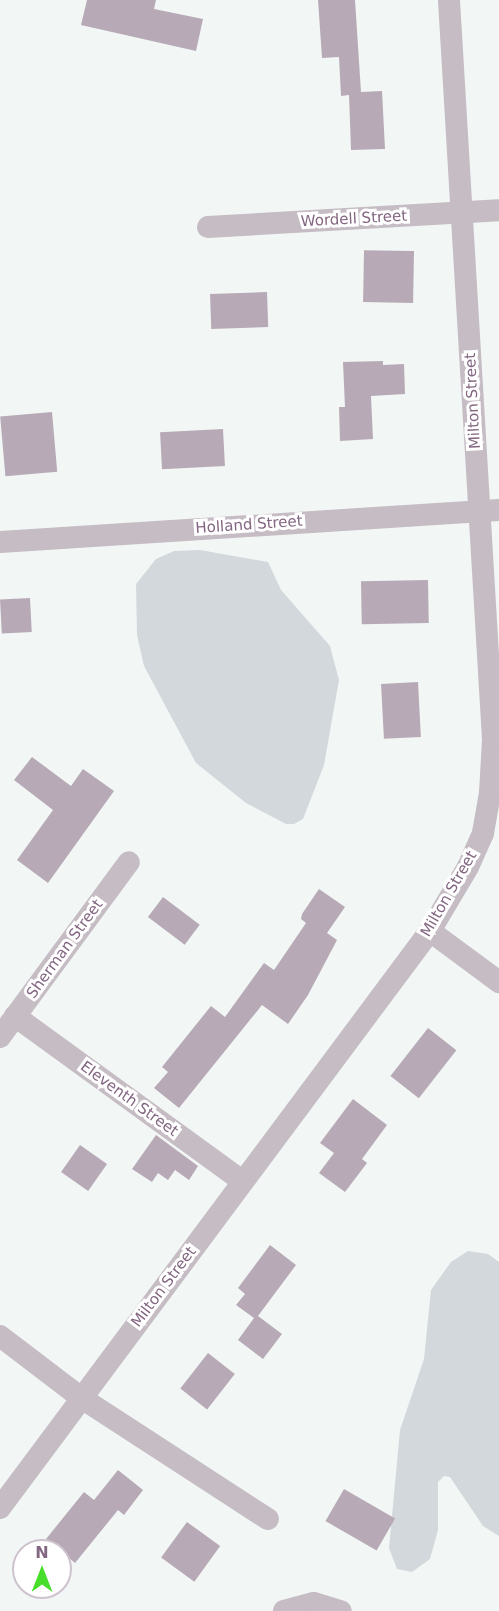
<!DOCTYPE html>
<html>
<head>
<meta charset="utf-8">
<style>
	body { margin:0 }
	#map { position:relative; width:499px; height:1611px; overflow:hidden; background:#f2f6f5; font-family:"DejaVu Sans",sans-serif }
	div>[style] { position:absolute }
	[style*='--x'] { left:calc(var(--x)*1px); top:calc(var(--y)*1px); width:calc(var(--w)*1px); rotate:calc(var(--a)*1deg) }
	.green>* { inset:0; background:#d2d8db }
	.building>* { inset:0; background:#b7aab6; transform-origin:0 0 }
	.minor>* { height:22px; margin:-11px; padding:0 11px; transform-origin:11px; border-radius:11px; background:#c5bcc4 }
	span { translate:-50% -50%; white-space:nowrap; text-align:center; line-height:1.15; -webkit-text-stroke:6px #fff; paint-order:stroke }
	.street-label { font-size:15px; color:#836681 }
	.north { position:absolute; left:12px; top:1539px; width:60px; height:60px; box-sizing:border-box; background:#fff; border:2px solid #cdc2cd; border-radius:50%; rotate:0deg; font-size:16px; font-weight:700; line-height:24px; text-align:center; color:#836681 }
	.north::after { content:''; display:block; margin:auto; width:21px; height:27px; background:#46de2a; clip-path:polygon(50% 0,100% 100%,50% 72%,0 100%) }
</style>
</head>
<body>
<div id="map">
	<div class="green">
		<div style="clip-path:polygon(200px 550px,268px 562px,281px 590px,330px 646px,339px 680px,324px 765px,303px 819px,294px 824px,286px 824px,246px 803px,196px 763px,144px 666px,137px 635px,136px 584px,156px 559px,174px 551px)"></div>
		<div style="clip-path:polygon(468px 1251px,488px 1254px,499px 1262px,499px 1536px,483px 1526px,450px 1477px,444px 1476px,438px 1482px,438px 1530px,430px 1559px,412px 1572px,397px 1569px,389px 1548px,400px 1430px,424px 1359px,431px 1290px,451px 1262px)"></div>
	</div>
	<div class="building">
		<div style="clip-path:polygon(87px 0,156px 0,154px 9px,203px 19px,196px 51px,81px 25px)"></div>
		<div style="clip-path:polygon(318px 0,355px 0,361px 92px,382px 91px,385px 149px,351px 150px,349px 95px,341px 96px,339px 57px,322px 58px)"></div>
		<div style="left:414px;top:251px;width:52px;height:50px;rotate:91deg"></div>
		<div style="left:267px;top:292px;width:35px;height:57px;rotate:88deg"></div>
		<div style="clip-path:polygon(383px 361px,383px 365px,404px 364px,405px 394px,371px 396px,373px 439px,340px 441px,339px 407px,345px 407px,343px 362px)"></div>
		<div style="left:52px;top:412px;width:60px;height:52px;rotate:85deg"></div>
		<div style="left:223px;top:429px;width:37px;height:63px;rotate:87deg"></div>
		<div style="left:428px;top:580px;width:43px;height:67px;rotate:89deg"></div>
		<div style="left:30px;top:598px;width:34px;height:30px;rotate:87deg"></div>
		<div style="left:418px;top:682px;width:55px;height:37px;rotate:87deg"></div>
		<div style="clip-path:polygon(32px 757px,71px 786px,83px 769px,114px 791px,48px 883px,17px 860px,53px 810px,14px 780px)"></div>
		<div style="clip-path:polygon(319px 889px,345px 907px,327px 933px,337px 940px,308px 995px,288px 1024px,262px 1005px,179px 1108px,154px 1088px,168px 1072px,162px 1067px,211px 1006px,225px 1017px,264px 963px,274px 970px,306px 923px,301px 919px,302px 914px)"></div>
		<div style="left:163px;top:897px;width:46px;height:25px;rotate:37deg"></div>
		<div style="left:428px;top:1028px;width:36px;height:61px;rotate:38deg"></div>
		<div style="clip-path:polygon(353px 1099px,387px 1125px,362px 1159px,367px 1163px,345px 1192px,319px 1173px,334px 1153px,320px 1143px)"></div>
		<div style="clip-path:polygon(156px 1135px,198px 1166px,189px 1180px,175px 1170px,168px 1180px,158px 1173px,152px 1182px,132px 1169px)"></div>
		<div style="left:80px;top:1145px;width:33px;height:33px;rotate:35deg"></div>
		<div style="clip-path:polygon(270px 1245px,296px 1265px,258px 1316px,282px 1334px,263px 1359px,238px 1340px,254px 1318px,236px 1305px,245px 1294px,238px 1288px)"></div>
		<div style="left:208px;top:1353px;width:34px;height:45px;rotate:38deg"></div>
		<div style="clip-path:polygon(118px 1470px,143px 1490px,124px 1515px,118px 1510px,75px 1563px,46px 1539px,84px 1492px,94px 1500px)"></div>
		<div style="left:344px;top:1489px;width:59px;height:37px;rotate:30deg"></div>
		<div style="left:187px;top:1522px;width:41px;height:44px;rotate:36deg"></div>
	</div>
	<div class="minor">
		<div style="--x:208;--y:227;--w:291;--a:-3.3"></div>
		<div style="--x:0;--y:542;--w:500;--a:-3.67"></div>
		<div style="--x:430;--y:931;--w:86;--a:36.5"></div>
		<div style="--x:15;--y:1016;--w:281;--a:36"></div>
		<div style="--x:0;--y:1037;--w:217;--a:-53.6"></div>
		<div style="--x:0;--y:1336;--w:101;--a:37.3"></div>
		<div style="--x:80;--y:1397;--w:224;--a:33"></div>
		<div style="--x:0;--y:1508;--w:720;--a:-53.31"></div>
		<div style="--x:430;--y:931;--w:74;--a:-59.3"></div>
		<div style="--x:468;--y:867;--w:37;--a:-66"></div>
		<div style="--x:483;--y:833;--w:41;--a:-80.1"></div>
		<div style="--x:490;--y:793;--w:54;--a:-86.8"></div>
		<div style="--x:493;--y:739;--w:740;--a:-93.41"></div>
		<div style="--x:284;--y:1611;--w:31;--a:-15"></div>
		<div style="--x:314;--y:1603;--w:28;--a:17"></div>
	</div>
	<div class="street-label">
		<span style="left:354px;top:219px;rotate:-3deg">Wordell Street</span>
		<span style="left:473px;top:401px;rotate:-93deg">Milton Street</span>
		<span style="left:249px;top:525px;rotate:-4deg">Holland Street</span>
		<span style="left:449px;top:894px;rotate:-60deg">Milton Street</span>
		<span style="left:65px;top:949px;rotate:-54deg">Sherman Street</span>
		<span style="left:129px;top:1099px;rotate:36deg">Eleventh Street</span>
		<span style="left:164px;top:1287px;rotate:-53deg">Milton Street</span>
	</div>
	<div class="north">N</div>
</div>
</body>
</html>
